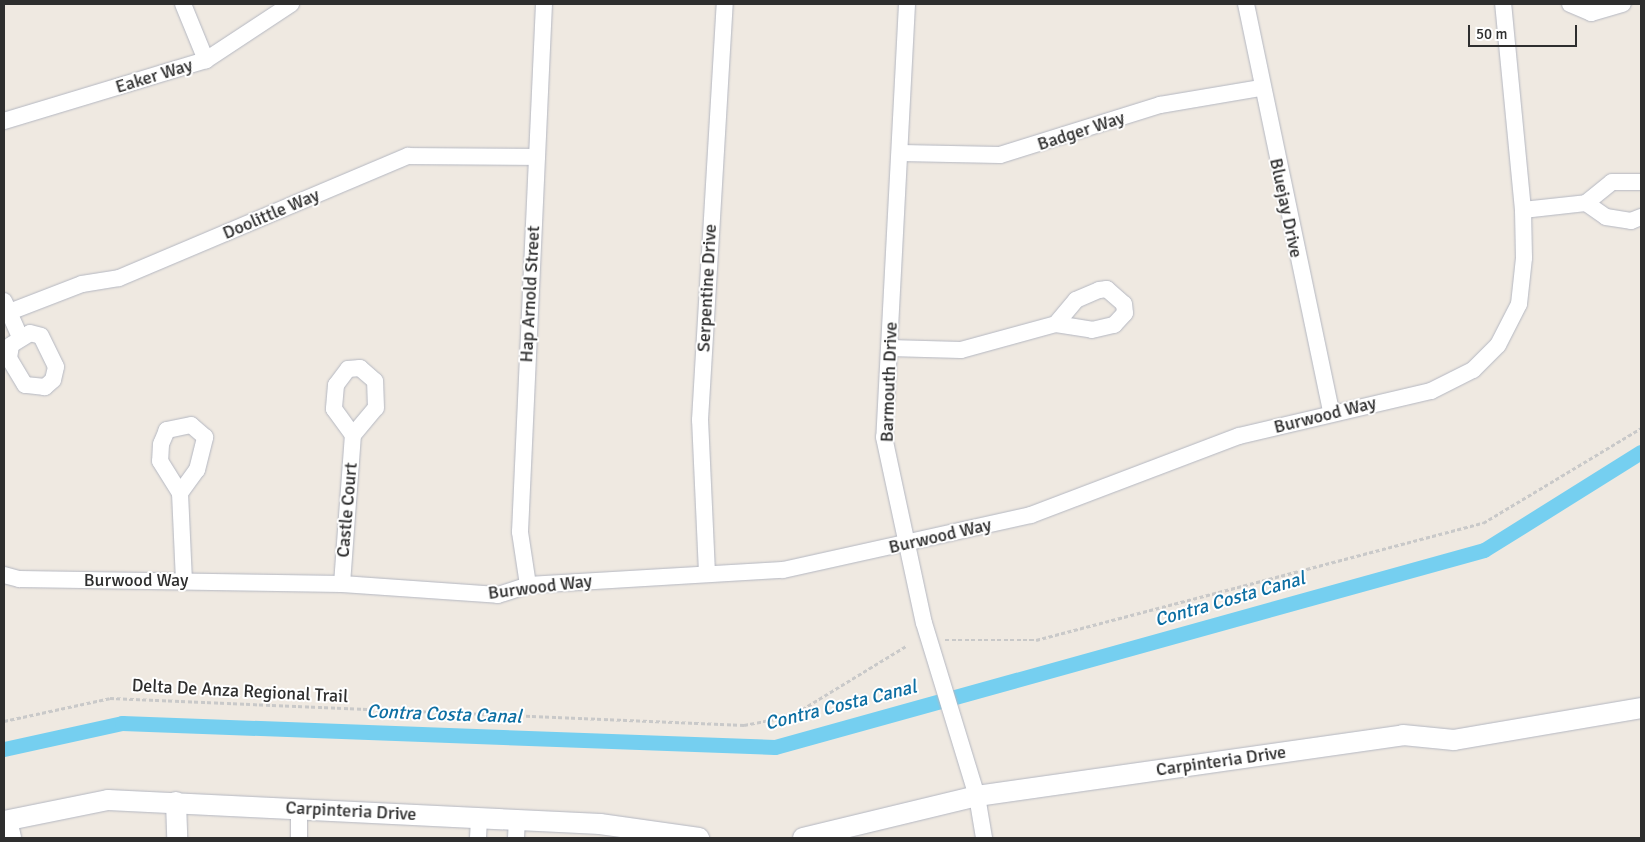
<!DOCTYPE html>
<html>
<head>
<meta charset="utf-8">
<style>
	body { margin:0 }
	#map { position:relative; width:1645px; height:842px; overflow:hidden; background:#efe9e1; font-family:Signika,sans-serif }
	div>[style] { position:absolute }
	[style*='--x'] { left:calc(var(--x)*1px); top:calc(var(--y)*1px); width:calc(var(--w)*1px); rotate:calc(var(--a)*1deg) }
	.canal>* { height:15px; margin:-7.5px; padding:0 7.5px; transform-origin:7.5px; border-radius:7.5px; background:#75cff0 }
	.path>* { height:2.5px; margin-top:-1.25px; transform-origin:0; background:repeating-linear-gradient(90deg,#c9c9c9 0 4px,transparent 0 6.5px) }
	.roads { filter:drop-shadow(0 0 1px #b4b7c1) drop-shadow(0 0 1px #b4b7c1) }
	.minor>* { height:16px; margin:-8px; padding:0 8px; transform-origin:8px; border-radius:8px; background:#fff }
	.tertiary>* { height:20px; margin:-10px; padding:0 10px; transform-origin:10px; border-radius:10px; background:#fff }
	span { translate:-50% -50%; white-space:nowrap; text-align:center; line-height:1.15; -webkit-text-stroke:4px #fff; paint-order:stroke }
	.street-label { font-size:18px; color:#2e2e2e }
	.water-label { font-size:19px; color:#0d6fa3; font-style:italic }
	.frame { position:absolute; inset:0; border:5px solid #2e2e2e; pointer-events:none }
	.scale { position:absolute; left:1468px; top:25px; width:109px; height:22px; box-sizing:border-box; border:2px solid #2e2e2e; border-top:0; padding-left:6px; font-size:15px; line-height:18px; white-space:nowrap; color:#2e2e2e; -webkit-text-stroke:4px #fff; paint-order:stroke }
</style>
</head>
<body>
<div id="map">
	<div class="canal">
		<div style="--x:4;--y:749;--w:121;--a:-12.4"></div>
		<div style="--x:122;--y:723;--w:653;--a:2.1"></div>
		<div style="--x:775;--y:747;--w:736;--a:-15.53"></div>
		<div style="--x:1484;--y:550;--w:185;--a:-32"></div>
	</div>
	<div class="path">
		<div style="--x:945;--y:640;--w:91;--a:0"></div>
		<div style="--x:1036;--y:640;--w:462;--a:-14.7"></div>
		<div style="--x:1483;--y:523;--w:184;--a:-31"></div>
		<div style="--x:4;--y:721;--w:108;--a:-12.2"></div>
		<div style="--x:110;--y:698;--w:635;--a:2.44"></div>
		<div style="--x:744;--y:725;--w:48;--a:-10.8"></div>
		<div style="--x:791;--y:716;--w:135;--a:-31.3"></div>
	</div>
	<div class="roads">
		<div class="minor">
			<div style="--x:183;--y:4;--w:61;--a:67.7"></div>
			<div style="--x:907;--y:4;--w:434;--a:93"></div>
			<div style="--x:884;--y:437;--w:190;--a:77.9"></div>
			<div style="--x:924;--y:623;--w:181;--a:73"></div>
			<div style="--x:977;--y:796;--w:43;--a:80.5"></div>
			<div style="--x:1246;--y:4;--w:417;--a:78.2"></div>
			<div style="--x:1570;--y:4;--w:23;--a:23"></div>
			<div style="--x:1591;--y:13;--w:33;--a:-16"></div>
			<div style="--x:4;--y:121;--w:211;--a:-16.8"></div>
			<div style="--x:206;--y:60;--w:102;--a:-33.4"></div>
			<div style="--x:901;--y:153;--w:99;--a:1.2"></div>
			<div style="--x:1000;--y:155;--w:168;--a:-17.4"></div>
			<div style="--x:1160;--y:105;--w:101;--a:-9.6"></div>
			<div style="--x:1586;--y:203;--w:24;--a:35"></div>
			<div style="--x:1606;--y:217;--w:25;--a:9"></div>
			<div style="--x:1631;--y:221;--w:11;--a:-22"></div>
			<div style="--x:1523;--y:210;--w:63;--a:-6.3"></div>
			<div style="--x:1586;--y:203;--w:33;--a:-39"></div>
			<div style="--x:1612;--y:182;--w:29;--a:0"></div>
			<div style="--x:4;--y:301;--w:39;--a:66"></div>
			<div style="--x:12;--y:311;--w:75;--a:-21.1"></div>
			<div style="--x:82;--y:284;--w:37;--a:-9"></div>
			<div style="--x:119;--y:278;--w:314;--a:-22.9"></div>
			<div style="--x:408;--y:156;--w:129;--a:0.4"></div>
			<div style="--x:30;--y:333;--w:11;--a:15"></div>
			<div style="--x:41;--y:336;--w:34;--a:64"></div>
			<div style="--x:56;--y:367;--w:13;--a:103"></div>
			<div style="--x:53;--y:380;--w:11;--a:139"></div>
			<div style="--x:45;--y:387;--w:20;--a:-174"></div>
			<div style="--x:25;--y:385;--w:31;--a:-121"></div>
			<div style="--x:9;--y:358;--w:13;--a:-81"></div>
			<div style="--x:11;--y:345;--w:22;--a:-32"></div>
			<div style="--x:889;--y:348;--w:72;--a:1.6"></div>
			<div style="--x:961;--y:350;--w:98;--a:-15.3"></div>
			<div style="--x:1056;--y:324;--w:36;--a:9"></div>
			<div style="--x:1092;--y:330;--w:23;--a:-13"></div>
			<div style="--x:1114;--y:325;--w:16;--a:-47"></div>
			<div style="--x:1125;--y:313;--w:9;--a:-96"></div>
			<div style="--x:1124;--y:304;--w:23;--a:-139"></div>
			<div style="--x:1107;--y:289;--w:8;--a:173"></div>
			<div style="--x:1099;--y:290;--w:25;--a:157"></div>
			<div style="--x:1076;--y:300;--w:31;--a:130"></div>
			<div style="--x:180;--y:493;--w:29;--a:-54"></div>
			<div style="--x:197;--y:470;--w:34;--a:-76"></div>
			<div style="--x:205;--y:437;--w:18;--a:-139"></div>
			<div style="--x:191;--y:425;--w:25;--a:168"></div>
			<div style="--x:167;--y:430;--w:15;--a:113"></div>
			<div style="--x:161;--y:444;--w:17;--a:93"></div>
			<div style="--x:160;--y:461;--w:38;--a:58"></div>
			<div style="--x:180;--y:493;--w:87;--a:87.4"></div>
			<div style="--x:707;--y:573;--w:153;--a:-92.6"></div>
			<div style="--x:700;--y:420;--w:417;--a:-86.6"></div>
			<div style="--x:4;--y:575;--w:16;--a:15"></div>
			<div style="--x:19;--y:579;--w:323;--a:0.9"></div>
			<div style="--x:342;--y:584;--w:156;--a:4"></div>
			<div style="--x:498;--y:595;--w:32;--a:-18"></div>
			<div style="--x:528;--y:585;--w:255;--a:-3.4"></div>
			<div style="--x:783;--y:570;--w:254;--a:-12.5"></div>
			<div style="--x:1031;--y:515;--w:222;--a:-20.8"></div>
			<div style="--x:1239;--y:436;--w:197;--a:-13.2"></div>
			<div style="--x:1431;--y:391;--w:47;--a:-26.6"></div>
			<div style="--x:1473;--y:370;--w:35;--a:-45"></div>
			<div style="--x:1498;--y:345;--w:46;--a:-62.9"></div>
			<div style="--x:1519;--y:304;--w:46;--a:-83.8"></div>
			<div style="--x:1524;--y:258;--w:48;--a:-91.2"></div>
			<div style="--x:1523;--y:210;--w:207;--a:-95.5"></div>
			<div style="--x:342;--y:584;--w:149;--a:-85.8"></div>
			<div style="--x:353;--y:435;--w:35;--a:-50"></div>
			<div style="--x:376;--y:408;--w:27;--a:-92"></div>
			<div style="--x:375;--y:381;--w:20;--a:-139"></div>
			<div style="--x:360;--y:368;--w:12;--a:175"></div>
			<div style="--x:348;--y:369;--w:20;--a:127"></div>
			<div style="--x:336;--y:385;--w:24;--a:95"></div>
			<div style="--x:334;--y:409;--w:32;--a:54"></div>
			<div style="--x:528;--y:585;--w:54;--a:-98.6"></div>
			<div style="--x:520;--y:532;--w:529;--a:-87.4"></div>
			<div style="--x:9;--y:820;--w:18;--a:77"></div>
			<div style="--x:299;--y:838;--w:30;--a:-90"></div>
			<div style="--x:478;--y:838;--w:21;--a:-87"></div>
			<div style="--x:516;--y:838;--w:19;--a:-87"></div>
		</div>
		<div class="tertiary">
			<div style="--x:176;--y:802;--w:36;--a:88"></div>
			<div style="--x:4;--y:821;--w:106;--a:-11.4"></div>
			<div style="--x:108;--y:800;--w:493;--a:2.8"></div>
			<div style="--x:600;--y:824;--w:100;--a:8"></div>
			<div style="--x:803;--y:838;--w:179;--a:-13.6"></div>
			<div style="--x:977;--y:796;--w:430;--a:-8.1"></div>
			<div style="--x:1403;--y:735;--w:51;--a:5.6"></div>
			<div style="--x:1454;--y:740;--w:190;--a:-9.7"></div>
		</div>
	</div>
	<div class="street-label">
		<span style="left:154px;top:76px;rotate:-17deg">Eaker Way</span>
		<span style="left:1081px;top:131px;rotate:-18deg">Badger Way</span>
		<span style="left:1286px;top:208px;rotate:78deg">Bluejay Drive</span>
		<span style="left:271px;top:214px;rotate:-23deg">Doolittle Way</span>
		<span style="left:707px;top:288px;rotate:-87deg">Serpentine Drive</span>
		<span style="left:530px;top:294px;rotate:-87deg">Hap Arnold Street</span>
		<span style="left:889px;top:382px;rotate:-88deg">Barmouth Drive</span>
		<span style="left:1325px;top:415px;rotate:-14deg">Burwood Way</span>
		<span style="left:347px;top:510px;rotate:-85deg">Castle Court</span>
		<span style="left:940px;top:536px;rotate:-13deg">Burwood Way</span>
		<span style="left:136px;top:580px">Burwood Way</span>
		<span style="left:540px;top:587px;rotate:-7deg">Burwood Way</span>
		<span style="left:240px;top:691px;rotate:3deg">Delta De Anza Regional Trail</span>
		<span style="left:1221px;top:761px;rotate:-8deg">Carpinteria Drive</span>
		<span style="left:351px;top:811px;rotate:3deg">Carpinteria Drive</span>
	</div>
	<div class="water-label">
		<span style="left:1230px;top:600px;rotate:-16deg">Contra Costa Canal</span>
		<span style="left:841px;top:706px;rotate:-14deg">Contra Costa Canal</span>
		<span style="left:444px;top:715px;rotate:2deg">Contra Costa Canal</span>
	</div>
	<div class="frame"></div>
	<div class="scale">50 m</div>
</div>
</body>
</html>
